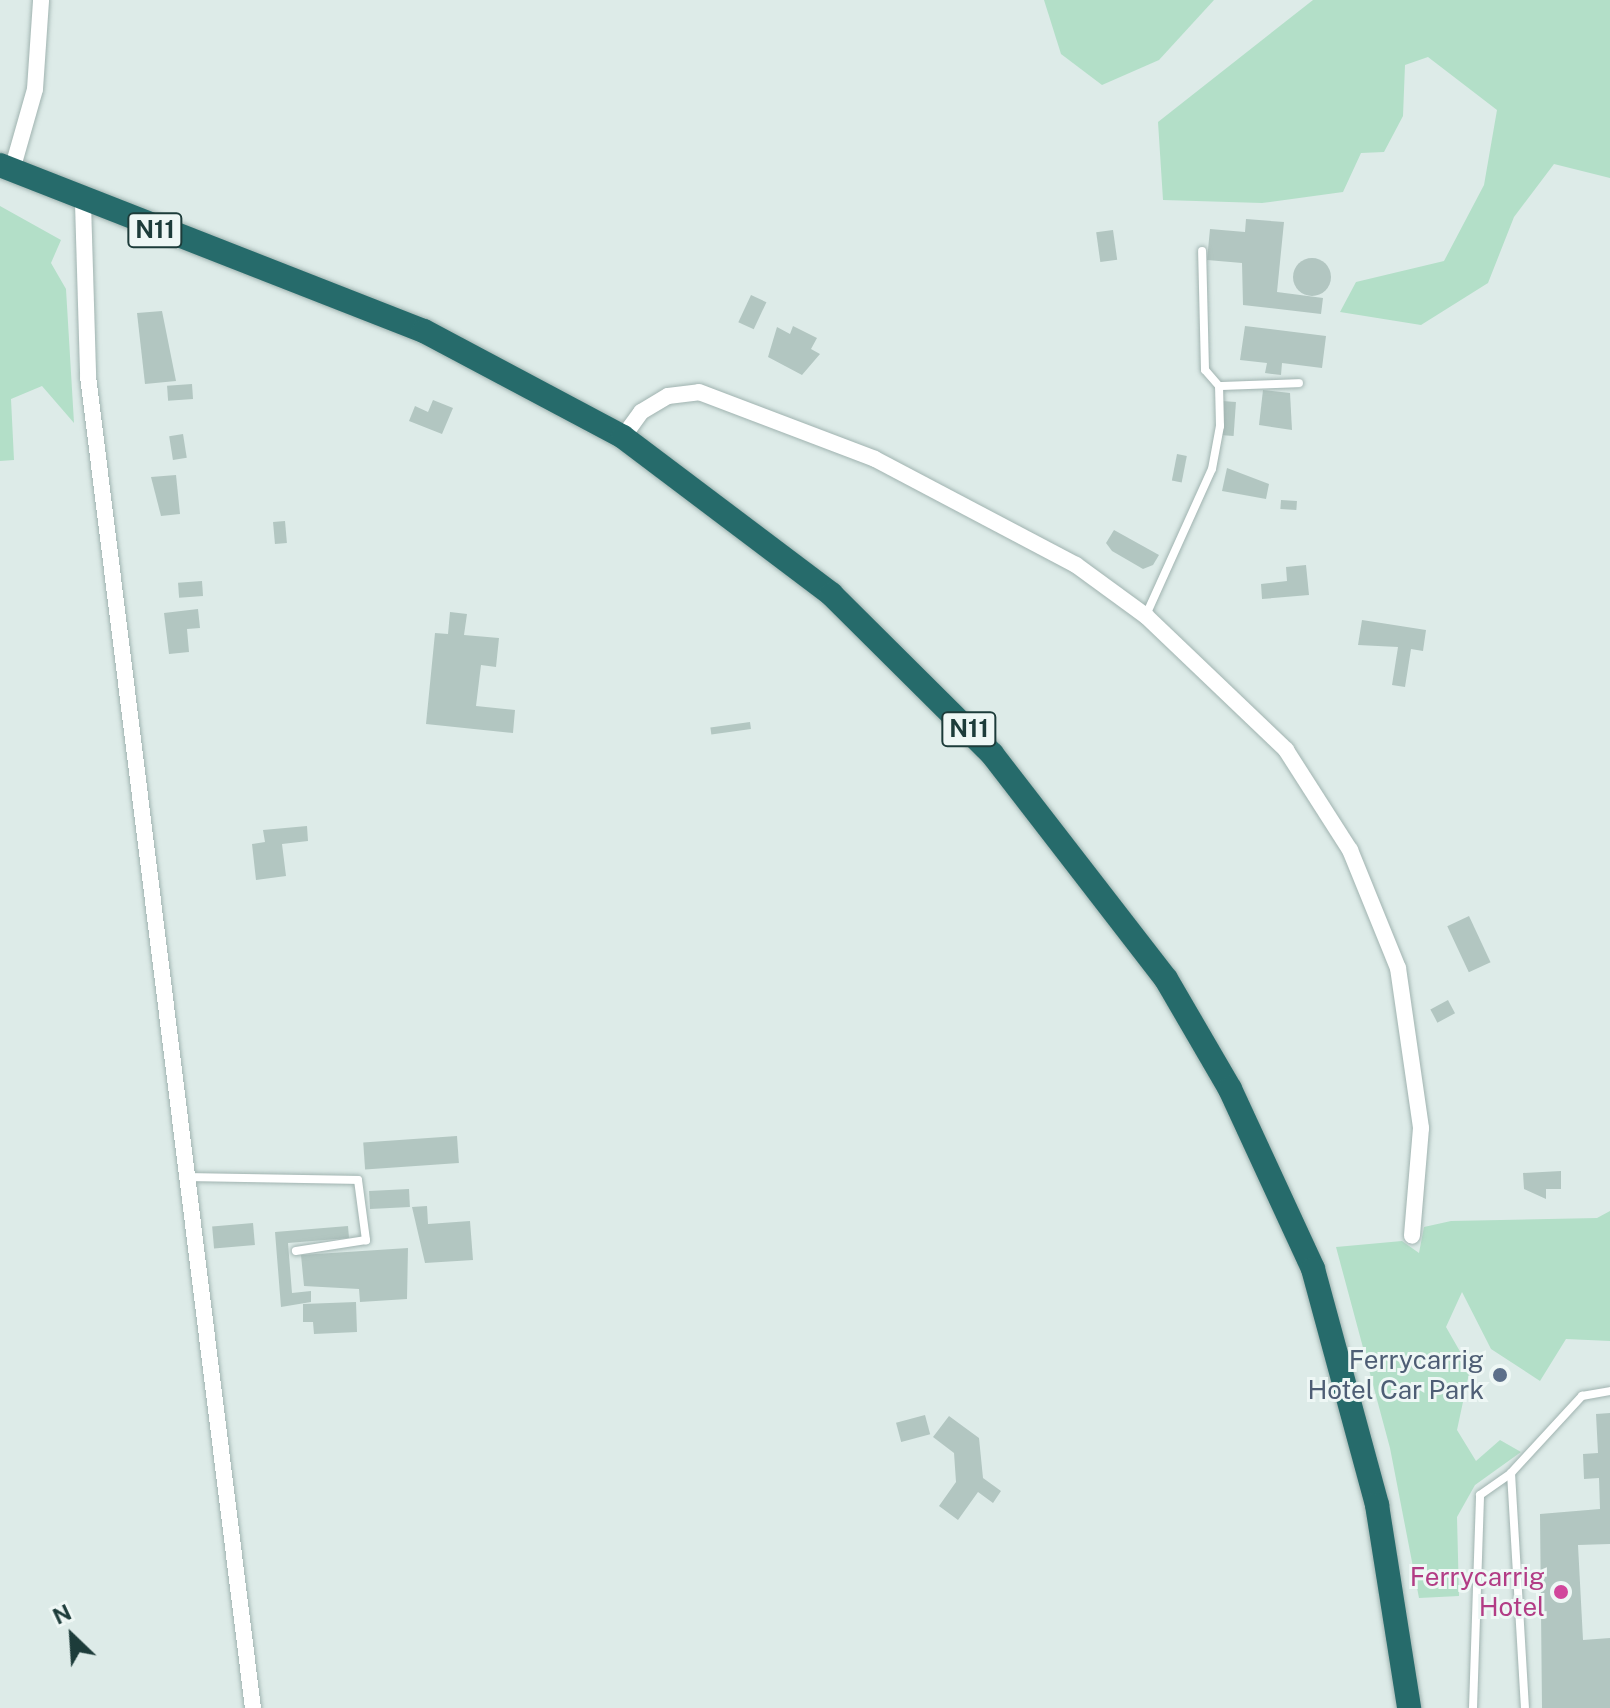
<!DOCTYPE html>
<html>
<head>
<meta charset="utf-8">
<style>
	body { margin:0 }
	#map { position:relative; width:1610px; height:1708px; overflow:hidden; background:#ddebe8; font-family:"Public Sans",sans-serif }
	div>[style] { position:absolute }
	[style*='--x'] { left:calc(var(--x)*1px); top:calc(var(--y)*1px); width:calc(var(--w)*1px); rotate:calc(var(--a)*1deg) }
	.green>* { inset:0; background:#b3dfc8 }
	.building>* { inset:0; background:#b2c6c1; transform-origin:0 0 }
	.round { border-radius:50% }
	.roads { filter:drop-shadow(0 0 2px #a0b3b0) drop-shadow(0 0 2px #a0b3b0) }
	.lane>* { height:8px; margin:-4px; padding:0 4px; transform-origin:4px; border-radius:4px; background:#fff }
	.street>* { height:16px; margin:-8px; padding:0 8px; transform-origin:8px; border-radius:8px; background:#fff }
	.highway>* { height:24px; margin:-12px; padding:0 12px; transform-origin:12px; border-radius:12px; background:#266b6b }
	.dots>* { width:22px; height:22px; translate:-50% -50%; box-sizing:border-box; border:4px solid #eef7f5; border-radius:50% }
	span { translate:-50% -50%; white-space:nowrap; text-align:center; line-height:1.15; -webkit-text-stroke:6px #eef7f5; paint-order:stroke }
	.shield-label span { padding:2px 6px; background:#eef7f5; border:2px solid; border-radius:6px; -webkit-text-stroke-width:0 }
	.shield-label { font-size:24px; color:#1d3c3a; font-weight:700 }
	.service-label { font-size:26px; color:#4e5e75 }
	.right { translate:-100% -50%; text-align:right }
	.hotel-label { font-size:26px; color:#b23c85 }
	.north { position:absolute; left:32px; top:1596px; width:80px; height:80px; -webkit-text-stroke:6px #eef7f5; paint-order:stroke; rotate:335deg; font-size:22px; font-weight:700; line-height:32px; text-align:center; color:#1d3c3a }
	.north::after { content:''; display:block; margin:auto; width:28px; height:36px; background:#1d3c3a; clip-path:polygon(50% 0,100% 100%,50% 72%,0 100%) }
</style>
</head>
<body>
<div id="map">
	<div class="green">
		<div style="clip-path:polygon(1214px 0,1159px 60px,1102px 85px,1061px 54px,1044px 0)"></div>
		<div style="clip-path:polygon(1313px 0,1610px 0,1610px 178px,1554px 164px,1514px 217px,1488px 283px,1421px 325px,1340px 312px,1356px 282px,1444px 261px,1484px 185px,1497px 110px,1428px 57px,1405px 65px,1403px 116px,1384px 152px,1361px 153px,1343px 192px,1262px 203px,1163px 200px,1158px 122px)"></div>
		<div style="clip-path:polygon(0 206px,61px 240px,51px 263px,66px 289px,74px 423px,42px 386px,11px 399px,14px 460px,0 461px)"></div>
		<div style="clip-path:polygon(1610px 1211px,1610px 1341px,1566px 1339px,1540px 1381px,1491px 1349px,1462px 1292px,1446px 1327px,1470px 1369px,1457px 1430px,1476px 1461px,1500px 1440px,1521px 1452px,1475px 1485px,1457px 1517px,1459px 1596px,1419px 1598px,1390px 1448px,1336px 1247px,1402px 1241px,1419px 1253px,1424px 1227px,1451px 1221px,1597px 1218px)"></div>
	</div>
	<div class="building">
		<div style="clip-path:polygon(1246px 219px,1284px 222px,1277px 292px,1323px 298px,1321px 314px,1243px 305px,1242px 263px,1207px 260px,1210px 229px,1245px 232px)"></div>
		<div style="left:1113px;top:230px;width:30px;height:17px;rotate:82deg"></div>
		<div class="round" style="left:1293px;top:258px;width:38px;height:38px"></div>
		<div style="left:751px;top:295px;width:17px;height:30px;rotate:25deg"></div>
		<div style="clip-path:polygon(162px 311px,176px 381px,145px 384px,137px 313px)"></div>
		<div style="clip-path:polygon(793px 326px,817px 338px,811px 349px,820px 354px,802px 375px,768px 357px,777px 327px,790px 334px)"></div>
		<div style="clip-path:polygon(1245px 326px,1326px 336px,1322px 368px,1282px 363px,1281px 375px,1265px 373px,1267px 363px,1240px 360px)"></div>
		<div style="left:192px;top:384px;width:15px;height:25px;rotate:86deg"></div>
		<div style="clip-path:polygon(1263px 390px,1290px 393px,1292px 430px,1259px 425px)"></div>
		<div style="clip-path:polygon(433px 400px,453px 408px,442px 434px,409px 421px,415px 406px,428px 412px)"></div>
		<div style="left:1222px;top:401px;width:14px;height:34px;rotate:4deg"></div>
		<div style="left:183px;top:434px;width:24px;height:14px;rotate:81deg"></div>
		<div style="left:1177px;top:454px;width:10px;height:27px;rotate:11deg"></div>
		<div style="clip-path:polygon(1227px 468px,1269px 484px,1266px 499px,1222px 491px)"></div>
		<div style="clip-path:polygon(176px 475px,180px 514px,161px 516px,151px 477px)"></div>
		<div style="left:1281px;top:500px;width:16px;height:9px;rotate:4deg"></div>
		<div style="left:285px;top:521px;width:22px;height:12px;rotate:85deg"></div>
		<div style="clip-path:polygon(1114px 530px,1159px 555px,1153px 565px,1143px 569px,1112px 551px,1106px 543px)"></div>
		<div style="clip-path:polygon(1306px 565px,1309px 595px,1262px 599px,1261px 584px,1287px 581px,1286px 567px)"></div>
		<div style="left:202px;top:581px;width:15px;height:24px;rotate:86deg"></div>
		<div style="clip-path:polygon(198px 609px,200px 628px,187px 629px,189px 652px,169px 654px,164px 613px)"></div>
		<div style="clip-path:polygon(450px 612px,467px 614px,464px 635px,499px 638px,496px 667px,481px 665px,476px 706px,515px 710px,513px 733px,426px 724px,435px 633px,448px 634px)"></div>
		<div style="clip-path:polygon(1362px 620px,1426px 630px,1423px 651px,1411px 649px,1405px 687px,1392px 685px,1398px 647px,1358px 645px)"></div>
		<div style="left:750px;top:722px;width:7px;height:40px;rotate:82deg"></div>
		<div style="clip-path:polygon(307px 826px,308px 841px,282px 844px,286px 876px,256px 880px,252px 844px,265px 842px,263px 830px)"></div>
		<div style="left:1469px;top:916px;width:51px;height:24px;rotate:65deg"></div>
		<div style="left:1448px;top:1000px;width:15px;height:20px;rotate:62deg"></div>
		<div style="left:457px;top:1136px;width:27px;height:94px;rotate:86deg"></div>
		<div style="clip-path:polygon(1561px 1171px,1561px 1189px,1546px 1189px,1546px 1199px,1524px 1189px,1523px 1173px)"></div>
		<div style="left:409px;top:1189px;width:18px;height:40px;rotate:87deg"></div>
		<div style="clip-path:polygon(427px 1206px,428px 1224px,470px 1221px,473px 1260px,425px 1263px,412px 1207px)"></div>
		<div style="left:253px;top:1223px;width:22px;height:41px;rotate:85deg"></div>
		<div style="clip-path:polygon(348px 1226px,349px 1238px,288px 1243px,292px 1293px,311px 1291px,311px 1302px,281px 1307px,275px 1232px)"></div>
		<div style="clip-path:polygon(408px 1248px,407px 1299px,360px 1302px,359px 1289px,304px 1286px,301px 1255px)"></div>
		<div style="clip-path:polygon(356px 1302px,357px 1332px,314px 1334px,313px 1322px,303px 1322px,303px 1304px)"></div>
		<div style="clip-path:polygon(1610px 1413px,1610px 1544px,1578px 1545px,1583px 1640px,1610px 1638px,1610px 1708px,1542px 1708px,1540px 1514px,1600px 1509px,1599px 1478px,1584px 1479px,1583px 1454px,1598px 1453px,1596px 1414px)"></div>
		<div style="left:925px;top:1415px;width:20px;height:30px;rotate:75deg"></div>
		<div style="clip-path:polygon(949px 1416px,979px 1438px,983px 1478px,1001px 1491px,993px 1503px,978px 1492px,958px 1520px,939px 1506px,956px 1482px,954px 1453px,933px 1437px)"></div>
	</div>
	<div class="roads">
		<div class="lane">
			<div style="--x:1219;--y:386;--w:80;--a:-2.1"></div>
			<div style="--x:1146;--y:615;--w:160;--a:-65.7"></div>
			<div style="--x:1212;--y:469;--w:44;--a:-79.5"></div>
			<div style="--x:1220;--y:426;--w:40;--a:-91.4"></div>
			<div style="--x:1219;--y:386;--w:21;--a:-131"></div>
			<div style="--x:1205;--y:370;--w:119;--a:-91.4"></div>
			<div style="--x:190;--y:1177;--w:168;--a:1"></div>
			<div style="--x:358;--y:1180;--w:61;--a:82.4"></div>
			<div style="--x:366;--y:1240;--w:71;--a:171.1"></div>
			<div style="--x:1511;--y:1473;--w:235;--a:86.6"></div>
			<div style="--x:1473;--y:1708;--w:213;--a:-88.1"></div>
			<div style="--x:1480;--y:1495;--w:38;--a:-35"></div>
			<div style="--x:1511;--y:1473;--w:105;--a:-47.3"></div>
			<div style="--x:1582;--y:1396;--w:28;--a:-10"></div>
		</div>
		<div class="street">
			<div style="--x:12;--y:170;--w:84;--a:-74.1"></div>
			<div style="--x:35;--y:89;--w:89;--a:-86.1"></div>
			<div style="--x:83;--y:203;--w:173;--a:88.3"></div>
			<div style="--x:88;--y:376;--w:1342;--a:82.94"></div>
			<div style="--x:623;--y:437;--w:31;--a:-54"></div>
			<div style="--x:641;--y:412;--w:31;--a:-31"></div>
			<div style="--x:668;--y:396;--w:31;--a:-7"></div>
			<div style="--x:699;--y:392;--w:188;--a:20.8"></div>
			<div style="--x:875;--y:459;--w:227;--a:27.8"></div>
			<div style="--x:1076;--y:565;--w:87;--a:36.1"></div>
			<div style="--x:1146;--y:616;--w:194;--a:43.7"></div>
			<div style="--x:1286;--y:750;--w:119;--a:57.4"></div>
			<div style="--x:1350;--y:850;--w:127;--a:67.9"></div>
			<div style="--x:1398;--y:968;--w:162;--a:81.8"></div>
			<div style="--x:1421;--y:1128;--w:108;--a:94.8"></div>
		</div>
		<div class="highway">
			<div style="--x:0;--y:165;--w:455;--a:21.4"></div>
			<div style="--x:424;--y:331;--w:225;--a:28"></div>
			<div style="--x:623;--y:437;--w:261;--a:37"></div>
			<div style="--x:831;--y:594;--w:227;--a:44.8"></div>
			<div style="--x:992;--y:754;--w:284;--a:52.3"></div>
			<div style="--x:1166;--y:979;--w:127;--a:59.8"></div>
			<div style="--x:1230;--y:1089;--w:198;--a:65.2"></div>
			<div style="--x:1313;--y:1269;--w:245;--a:74.8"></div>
			<div style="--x:1377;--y:1505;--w:206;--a:81"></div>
		</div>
	</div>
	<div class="dots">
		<div style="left:1500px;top:1375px;background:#5c6f8a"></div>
		<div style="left:1561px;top:1592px;background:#d1479c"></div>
	</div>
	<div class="shield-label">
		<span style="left:155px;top:230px">N11</span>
		<span style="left:969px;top:729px">N11</span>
	</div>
	<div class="service-label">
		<span class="right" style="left:1484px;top:1375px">Ferrycarrig<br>Hotel Car Park</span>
	</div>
	<div class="hotel-label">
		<span class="right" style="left:1545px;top:1592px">Ferrycarrig<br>Hotel</span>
	</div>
	<div class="north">N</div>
</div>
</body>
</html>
